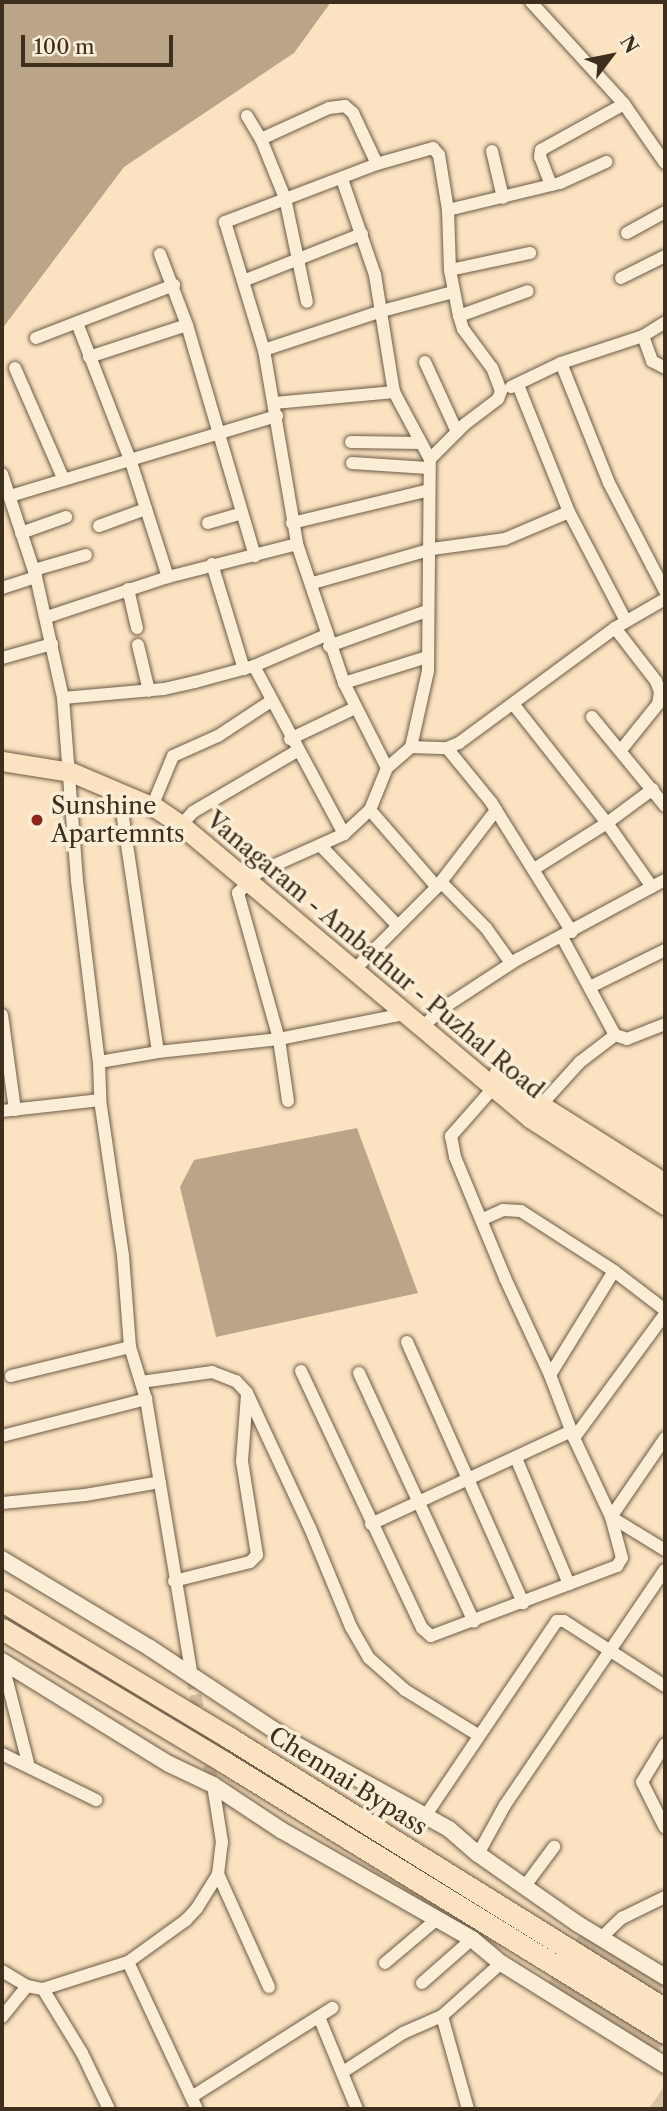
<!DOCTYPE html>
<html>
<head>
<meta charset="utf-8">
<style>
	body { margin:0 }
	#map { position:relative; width:667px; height:2111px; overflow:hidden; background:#fbe3c1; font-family:"Libre Caslon Text",serif }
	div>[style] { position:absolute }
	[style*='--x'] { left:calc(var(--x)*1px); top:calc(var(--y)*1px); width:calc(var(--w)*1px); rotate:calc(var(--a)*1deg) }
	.green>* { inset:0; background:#dbc4a5; transform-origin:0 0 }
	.water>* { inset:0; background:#bba589 }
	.minor-tunnel>* { height:12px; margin-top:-6px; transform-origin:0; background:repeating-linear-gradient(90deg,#d5bfa0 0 12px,transparent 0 18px) }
	.roads { filter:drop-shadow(0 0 2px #6d5b46) drop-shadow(0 0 2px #6d5b46) }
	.minor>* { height:12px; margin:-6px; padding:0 6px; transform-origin:6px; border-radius:6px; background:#fcedd7 }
	.tertiary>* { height:16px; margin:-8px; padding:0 8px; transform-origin:8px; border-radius:8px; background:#fcedd7 }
	.primary>* { height:19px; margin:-9.5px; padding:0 9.5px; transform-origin:9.5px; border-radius:9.5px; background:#fbe3c1 }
	.trunk>* { height:21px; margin:-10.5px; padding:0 10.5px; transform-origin:10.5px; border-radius:10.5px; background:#fbe3c1 }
	.dots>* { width:19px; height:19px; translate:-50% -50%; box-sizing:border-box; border:4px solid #fcedd7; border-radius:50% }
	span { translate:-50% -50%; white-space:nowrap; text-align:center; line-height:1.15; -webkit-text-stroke:7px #fcedd7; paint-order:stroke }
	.poi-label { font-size:24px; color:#3e2e1d }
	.left { translate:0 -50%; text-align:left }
	.street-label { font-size:24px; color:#3e2e1d }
	.frame { position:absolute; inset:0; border:4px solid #3e2e1d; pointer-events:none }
	.north { position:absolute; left:576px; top:21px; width:70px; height:70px; -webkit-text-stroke:5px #fcedd7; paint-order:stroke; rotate:58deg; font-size:19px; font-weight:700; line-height:28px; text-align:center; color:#3e2e1d }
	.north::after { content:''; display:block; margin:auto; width:24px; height:32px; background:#3e2e1d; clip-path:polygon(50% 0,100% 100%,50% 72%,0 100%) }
	.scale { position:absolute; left:21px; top:35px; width:152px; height:32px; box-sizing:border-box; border:4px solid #3e2e1d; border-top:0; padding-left:9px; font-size:21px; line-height:24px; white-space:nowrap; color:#3e2e1d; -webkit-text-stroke:5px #fcedd7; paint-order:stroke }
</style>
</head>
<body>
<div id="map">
	<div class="green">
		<div style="left:581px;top:1932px;width:99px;height:14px;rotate:32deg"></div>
		<div style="left:555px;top:1973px;width:129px;height:15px;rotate:32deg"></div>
		<div style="clip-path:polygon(665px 2085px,665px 2109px,649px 2109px)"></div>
	</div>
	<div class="water">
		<div style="clip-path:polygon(2px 2px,331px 2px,294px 53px,124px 167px,2px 329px)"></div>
		<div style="clip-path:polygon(357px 1128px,418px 1293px,216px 1337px,180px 1187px,194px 1160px)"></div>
	</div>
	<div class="minor-tunnel">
		<div style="--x:192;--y:1677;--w:110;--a:79"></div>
	</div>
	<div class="roads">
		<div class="minor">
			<div style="--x:531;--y:2;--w:138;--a:47.6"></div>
			<div style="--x:624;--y:104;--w:72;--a:55.2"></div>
			<div style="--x:247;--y:116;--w:27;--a:59"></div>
			<div style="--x:261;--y:139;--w:64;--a:67.9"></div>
			<div style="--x:285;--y:198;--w:106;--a:78.1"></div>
			<div style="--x:261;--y:139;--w:75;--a:-24.5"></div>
			<div style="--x:329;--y:108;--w:16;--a:-7"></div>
			<div style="--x:345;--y:106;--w:11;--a:41"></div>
			<div style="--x:353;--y:113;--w:56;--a:64.8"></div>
			<div style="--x:492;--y:151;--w:48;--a:76.8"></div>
			<div style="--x:342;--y:179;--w:102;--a:71"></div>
			<div style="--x:375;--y:275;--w:119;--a:80.8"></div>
			<div style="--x:394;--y:392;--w:76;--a:61.8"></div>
			<div style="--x:551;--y:185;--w:30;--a:-111"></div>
			<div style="--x:540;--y:157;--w:7;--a:-82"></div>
			<div style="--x:541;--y:150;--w:95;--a:-29"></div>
			<div style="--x:448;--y:210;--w:115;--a:-13.6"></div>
			<div style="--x:560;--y:183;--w:51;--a:-24.5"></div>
			<div style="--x:627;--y:233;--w:43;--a:-28.9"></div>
			<div style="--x:160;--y:254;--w:76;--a:69.2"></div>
			<div style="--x:187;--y:325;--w:241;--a:73.6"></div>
			<div style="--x:450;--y:270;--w:82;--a:-12"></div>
			<div style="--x:621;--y:278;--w:49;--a:-26.6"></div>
			<div style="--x:243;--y:281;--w:128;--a:-21.6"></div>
			<div style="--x:459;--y:316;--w:73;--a:-19.9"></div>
			<div style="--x:77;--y:323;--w:149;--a:68.8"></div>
			<div style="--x:131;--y:462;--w:121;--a:72.2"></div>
			<div style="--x:643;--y:336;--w:27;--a:70"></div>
			<div style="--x:652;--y:361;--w:15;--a:28"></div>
			<div style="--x:36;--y:338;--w:148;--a:-21"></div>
			<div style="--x:264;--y:350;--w:124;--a:-18.3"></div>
			<div style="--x:382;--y:311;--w:73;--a:-15"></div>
			<div style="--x:89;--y:357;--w:103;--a:-18.1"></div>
			<div style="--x:425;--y:362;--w:77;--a:65.4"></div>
			<div style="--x:561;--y:363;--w:129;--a:68.2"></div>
			<div style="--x:609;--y:483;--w:122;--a:62.6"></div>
			<div style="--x:15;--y:368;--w:122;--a:66.4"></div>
			<div style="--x:518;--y:385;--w:137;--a:68.1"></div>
			<div style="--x:569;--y:512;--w:123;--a:62.4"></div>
			<div style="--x:511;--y:387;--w:55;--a:-25.6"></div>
			<div style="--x:561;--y:363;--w:86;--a:-18.2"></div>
			<div style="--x:643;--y:336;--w:26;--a:-32"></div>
			<div style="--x:274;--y:403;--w:121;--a:-5.2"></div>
			<div style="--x:351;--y:442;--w:70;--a:0.8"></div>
			<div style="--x:352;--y:463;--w:76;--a:3.8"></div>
			<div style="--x:2;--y:474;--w:108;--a:71.7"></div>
			<div style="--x:36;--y:577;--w:124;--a:77.4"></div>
			<div style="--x:63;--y:698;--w:184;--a:85.6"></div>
			<div style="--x:77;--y:881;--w:182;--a:83.1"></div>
			<div style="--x:99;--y:1062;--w:38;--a:88"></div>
			<div style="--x:100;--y:1100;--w:158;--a:81.6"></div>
			<div style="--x:123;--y:1256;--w:91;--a:85.6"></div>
			<div style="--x:130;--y:1347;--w:54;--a:72.9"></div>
			<div style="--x:146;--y:1399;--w:282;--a:80.6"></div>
			<div style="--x:10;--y:496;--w:279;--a:-16.7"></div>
			<div style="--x:208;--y:523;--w:35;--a:-16"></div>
			<div style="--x:292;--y:523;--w:141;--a:-13.5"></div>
			<div style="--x:99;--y:526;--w:50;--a:-19.9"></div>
			<div style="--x:21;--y:533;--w:48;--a:-19.6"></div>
			<div style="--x:212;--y:564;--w:110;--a:73.1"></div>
			<div style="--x:34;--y:570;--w:54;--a:-16.1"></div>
			<div style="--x:313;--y:583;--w:124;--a:-15.9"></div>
			<div style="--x:432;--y:549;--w:74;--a:-7.8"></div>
			<div style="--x:505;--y:539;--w:69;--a:-22.9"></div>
			<div style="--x:2;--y:588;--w:36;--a:-18"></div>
			<div style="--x:128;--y:589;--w:40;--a:77"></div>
			<div style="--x:47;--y:617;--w:127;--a:-18.3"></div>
			<div style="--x:168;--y:577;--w:133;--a:-14.3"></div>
			<div style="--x:615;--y:628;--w:67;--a:52.3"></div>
			<div style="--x:656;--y:681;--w:12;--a:70"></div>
			<div style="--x:660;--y:692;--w:12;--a:99"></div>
			<div style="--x:658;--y:704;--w:59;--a:128.8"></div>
			<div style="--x:138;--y:645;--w:47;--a:76.6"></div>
			<div style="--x:329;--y:646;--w:104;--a:-19.7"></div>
			<div style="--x:2;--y:658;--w:52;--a:-15.6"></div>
			<div style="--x:254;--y:666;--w:191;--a:61.8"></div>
			<div style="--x:344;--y:683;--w:87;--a:-17.4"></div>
			<div style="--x:63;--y:698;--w:101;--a:-5.1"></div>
			<div style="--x:164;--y:689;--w:32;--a:-13"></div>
			<div style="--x:195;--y:682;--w:61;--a:-15.2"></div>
			<div style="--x:254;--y:666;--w:78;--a:-23.3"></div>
			<div style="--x:514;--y:705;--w:150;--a:51.8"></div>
			<div style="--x:607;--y:823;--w:78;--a:54.9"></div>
			<div style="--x:592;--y:717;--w:115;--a:50.6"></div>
			<div style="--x:290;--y:739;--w:72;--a:-25.5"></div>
			<div style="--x:411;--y:747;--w:36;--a:2"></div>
			<div style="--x:447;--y:748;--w:13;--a:-23"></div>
			<div style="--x:459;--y:743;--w:194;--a:-36.4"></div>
			<div style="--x:615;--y:628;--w:58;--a:-30.1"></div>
			<div style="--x:447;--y:748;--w:70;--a:50.8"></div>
			<div style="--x:491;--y:802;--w:153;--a:58.1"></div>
			<div style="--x:119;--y:791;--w:264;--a:81.5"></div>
			<div style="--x:156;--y:797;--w:44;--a:-67.5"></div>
			<div style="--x:173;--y:756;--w:49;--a:-24"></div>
			<div style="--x:218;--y:736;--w:64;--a:-33.4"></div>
			<div style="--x:370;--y:810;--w:102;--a:49"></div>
			<div style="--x:181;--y:825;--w:18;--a:-47"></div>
			<div style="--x:193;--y:812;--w:121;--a:-30.4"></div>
			<div style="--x:320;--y:845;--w:112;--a:46.1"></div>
			<div style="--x:534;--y:869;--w:86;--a:-32.2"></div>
			<div style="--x:607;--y:823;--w:57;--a:-36.5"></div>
			<div style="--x:441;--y:882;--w:64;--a:45.6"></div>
			<div style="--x:486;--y:928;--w:43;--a:54.5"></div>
			<div style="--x:562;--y:937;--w:111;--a:61.6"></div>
			<div style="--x:615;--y:1035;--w:13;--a:18"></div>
			<div style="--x:627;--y:1039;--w:41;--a:-21.5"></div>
			<div style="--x:361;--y:963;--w:107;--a:-45"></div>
			<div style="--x:437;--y:887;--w:97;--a:-52.5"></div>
			<div style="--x:590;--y:987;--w:84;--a:-26.3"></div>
			<div style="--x:2;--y:1015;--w:96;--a:82.2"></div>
			<div style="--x:421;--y:1028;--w:30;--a:-42"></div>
			<div style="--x:443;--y:1008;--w:90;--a:-33.2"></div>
			<div style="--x:518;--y:959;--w:167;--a:-28.3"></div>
			<div style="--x:99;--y:1062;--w:60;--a:-9.6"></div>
			<div style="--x:158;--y:1052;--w:122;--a:-6.1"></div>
			<div style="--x:279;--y:1039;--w:127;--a:-11.3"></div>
			<div style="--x:495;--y:1086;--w:67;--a:131.3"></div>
			<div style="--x:451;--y:1136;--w:21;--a:79"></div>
			<div style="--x:455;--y:1157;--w:131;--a:67.5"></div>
			<div style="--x:505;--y:1278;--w:107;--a:65.1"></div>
			<div style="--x:550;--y:1375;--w:67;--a:69.1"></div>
			<div style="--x:574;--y:1438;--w:87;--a:64.9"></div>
			<div style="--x:611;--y:1517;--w:63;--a:31.4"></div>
			<div style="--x:288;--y:1101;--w:63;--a:-98.3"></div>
			<div style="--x:279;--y:1039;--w:152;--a:-105.7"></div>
			<div style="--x:238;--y:893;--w:28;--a:-46"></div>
			<div style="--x:257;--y:873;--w:95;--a:-24.1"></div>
			<div style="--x:344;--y:834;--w:35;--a:-43"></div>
			<div style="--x:370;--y:810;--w:45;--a:-68"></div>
			<div style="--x:387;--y:768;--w:32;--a:-41"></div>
			<div style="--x:411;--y:747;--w:78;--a:-77.4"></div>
			<div style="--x:428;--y:671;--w:212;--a:-89.5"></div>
			<div style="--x:430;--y:459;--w:49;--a:-45"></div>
			<div style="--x:465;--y:424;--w:41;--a:-37.1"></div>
			<div style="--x:498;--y:399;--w:9;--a:-69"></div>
			<div style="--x:501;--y:391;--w:25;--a:-111"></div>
			<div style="--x:492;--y:368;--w:49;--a:-126.6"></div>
			<div style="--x:463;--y:329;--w:14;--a:-107"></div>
			<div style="--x:459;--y:316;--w:47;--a:-101.1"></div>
			<div style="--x:450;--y:270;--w:60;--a:-91.9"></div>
			<div style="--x:448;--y:210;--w:56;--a:-99.3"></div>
			<div style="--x:439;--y:155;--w:9;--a:-131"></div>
			<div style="--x:433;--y:148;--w:58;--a:164.1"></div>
			<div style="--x:377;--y:164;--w:163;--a:159.1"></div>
			<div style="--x:225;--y:222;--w:134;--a:73.1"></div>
			<div style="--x:264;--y:350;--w:197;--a:80.3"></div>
			<div style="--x:297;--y:544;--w:147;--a:71.3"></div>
			<div style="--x:344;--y:683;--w:95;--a:63.2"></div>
			<div style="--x:541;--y:1105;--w:58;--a:-47.8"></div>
			<div style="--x:580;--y:1062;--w:44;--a:-37.6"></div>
			<div style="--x:2;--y:1111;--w:99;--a:-6.4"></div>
			<div style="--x:483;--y:1219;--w:22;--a:-24"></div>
			<div style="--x:503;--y:1210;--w:18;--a:3"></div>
			<div style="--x:521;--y:1211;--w:111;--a:32.8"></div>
			<div style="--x:614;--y:1271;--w:122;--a:121.6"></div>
			<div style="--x:614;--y:1271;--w:64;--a:37.4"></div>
			<div style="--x:407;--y:1342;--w:286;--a:66"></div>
			<div style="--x:301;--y:1371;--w:284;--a:64.8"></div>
			<div style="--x:422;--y:1628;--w:12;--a:42"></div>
			<div style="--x:431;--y:1636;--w:199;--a:-20.6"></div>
			<div style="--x:617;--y:1566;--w:9;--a:-58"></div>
			<div style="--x:622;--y:1558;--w:42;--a:-105"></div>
			<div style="--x:611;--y:1517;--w:96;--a:-55.6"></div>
			<div style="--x:359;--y:1373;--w:274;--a:65.2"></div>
			<div style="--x:11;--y:1376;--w:122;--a:-13.7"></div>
			<div style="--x:141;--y:1382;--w:72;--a:-8"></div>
			<div style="--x:212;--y:1372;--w:26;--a:21"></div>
			<div style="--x:236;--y:1381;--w:16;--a:47"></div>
			<div style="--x:247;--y:1393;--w:149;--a:65"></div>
			<div style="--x:310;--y:1528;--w:107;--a:67.5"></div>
			<div style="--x:351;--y:1627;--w:36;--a:60"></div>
			<div style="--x:369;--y:1658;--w:48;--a:41.6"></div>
			<div style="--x:405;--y:1690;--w:86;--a:31.7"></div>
			<div style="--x:2;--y:1436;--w:149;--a:-14.4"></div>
			<div style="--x:574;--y:1438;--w:154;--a:-53.7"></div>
			<div style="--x:516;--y:1458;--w:137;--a:67.2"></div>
			<div style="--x:2;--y:1503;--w:83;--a:-5.5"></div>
			<div style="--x:85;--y:1495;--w:76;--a:-9.8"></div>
			<div style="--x:371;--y:1524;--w:221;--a:-24.9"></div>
			<div style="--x:174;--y:1581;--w:78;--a:-14"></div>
			<div style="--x:250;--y:1562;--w:10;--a:-45"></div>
			<div style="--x:257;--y:1555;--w:95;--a:-99.1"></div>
			<div style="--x:242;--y:1461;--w:67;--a:-85.7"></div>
			<div style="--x:2;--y:1661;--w:109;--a:75.7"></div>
			<div style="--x:665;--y:1744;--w:44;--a:121.2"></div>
			<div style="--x:642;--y:1782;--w:51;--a:63.4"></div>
			<div style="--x:2;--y:1754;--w:105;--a:26.1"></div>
			<div style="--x:426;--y:1815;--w:234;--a:-56"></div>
			<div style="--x:557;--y:1621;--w:7;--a:0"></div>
			<div style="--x:564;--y:1621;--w:120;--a:32.8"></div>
			<div style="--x:478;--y:1854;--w:56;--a:-61.1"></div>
			<div style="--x:505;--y:1805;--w:284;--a:-55.8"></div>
			<div style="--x:218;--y:1874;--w:124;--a:65.7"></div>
			<div style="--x:525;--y:1886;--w:49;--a:-53.4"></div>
			<div style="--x:602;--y:1937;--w:28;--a:-44"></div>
			<div style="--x:622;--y:1918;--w:48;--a:-26"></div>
			<div style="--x:128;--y:1962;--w:162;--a:64.9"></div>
			<div style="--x:385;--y:1963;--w:68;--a:-40.2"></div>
			<div style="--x:2;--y:1971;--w:29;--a:31"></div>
			<div style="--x:27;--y:1986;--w:16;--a:11"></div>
			<div style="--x:43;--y:1989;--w:89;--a:-17.6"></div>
			<div style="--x:128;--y:1962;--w:72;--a:-35.9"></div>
			<div style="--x:186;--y:1920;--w:16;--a:-47"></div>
			<div style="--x:197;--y:1908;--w:40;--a:-58"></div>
			<div style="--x:218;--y:1874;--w:32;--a:-83"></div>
			<div style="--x:222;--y:1842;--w:58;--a:-99"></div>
			<div style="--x:422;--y:1983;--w:67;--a:-41.3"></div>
			<div style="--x:43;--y:1989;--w:75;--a:58.6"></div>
			<div style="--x:82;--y:2053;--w:62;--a:64.3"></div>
			<div style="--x:442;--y:2016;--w:97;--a:74.4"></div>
			<div style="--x:2;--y:2017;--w:40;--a:-51"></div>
			<div style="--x:319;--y:2017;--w:100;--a:67.6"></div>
			<div style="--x:343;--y:2072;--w:72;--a:-33"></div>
			<div style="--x:403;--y:2033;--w:43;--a:-23.6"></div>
			<div style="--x:442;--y:2016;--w:79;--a:-41.9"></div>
			<div style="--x:193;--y:2096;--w:165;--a:-32.3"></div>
		</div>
		<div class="tertiary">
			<div style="--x:2;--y:1559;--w:173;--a:31"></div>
			<div style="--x:150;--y:1648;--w:174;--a:33.5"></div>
			<div style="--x:295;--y:1744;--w:176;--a:28.9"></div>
			<div style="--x:449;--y:1829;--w:38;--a:41"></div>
			<div style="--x:478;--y:1854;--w:122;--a:35"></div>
			<div style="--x:578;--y:1924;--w:102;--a:31.3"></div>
			<div style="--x:2;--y:1661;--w:196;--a:31.7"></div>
			<div style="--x:169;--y:1764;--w:49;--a:25.5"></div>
			<div style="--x:213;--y:1785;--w:82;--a:33.5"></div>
			<div style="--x:281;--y:1830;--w:220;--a:29.7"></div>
			<div style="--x:472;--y:1939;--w:38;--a:40"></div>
			<div style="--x:501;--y:1963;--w:193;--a:31.9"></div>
		</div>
		<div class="primary">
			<div style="--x:2;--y:761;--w:70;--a:9.1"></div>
			<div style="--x:71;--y:772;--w:92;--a:23"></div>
			<div style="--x:156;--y:808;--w:30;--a:34"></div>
			<div style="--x:181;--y:825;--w:456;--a:40"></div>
			<div style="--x:530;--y:1118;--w:161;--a:32.8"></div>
			<div style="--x:498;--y:1074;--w:53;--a:35.8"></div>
			<div style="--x:541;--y:1105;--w:146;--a:32.2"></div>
		</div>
		<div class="trunk">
			<div style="--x:2;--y:1601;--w:264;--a:31"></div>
			<div style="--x:228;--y:1737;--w:515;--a:31.9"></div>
			<div style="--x:2;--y:1629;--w:259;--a:30.9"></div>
			<div style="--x:224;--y:1762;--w:518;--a:31.57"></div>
		</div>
	</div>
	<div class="dots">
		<div style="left:37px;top:820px;background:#8f2418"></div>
	</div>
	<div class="poi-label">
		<span class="left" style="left:51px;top:820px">Sunshine<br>Apartemnts</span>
	</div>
	<div class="street-label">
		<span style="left:375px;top:955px;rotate:40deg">Vanagaram - Ambathur - Puzhal Road</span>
		<span style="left:348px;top:1781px;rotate:32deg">Chennai Bypass</span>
	</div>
	<div class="frame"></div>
	<div class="north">N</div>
	<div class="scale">100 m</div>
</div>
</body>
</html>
